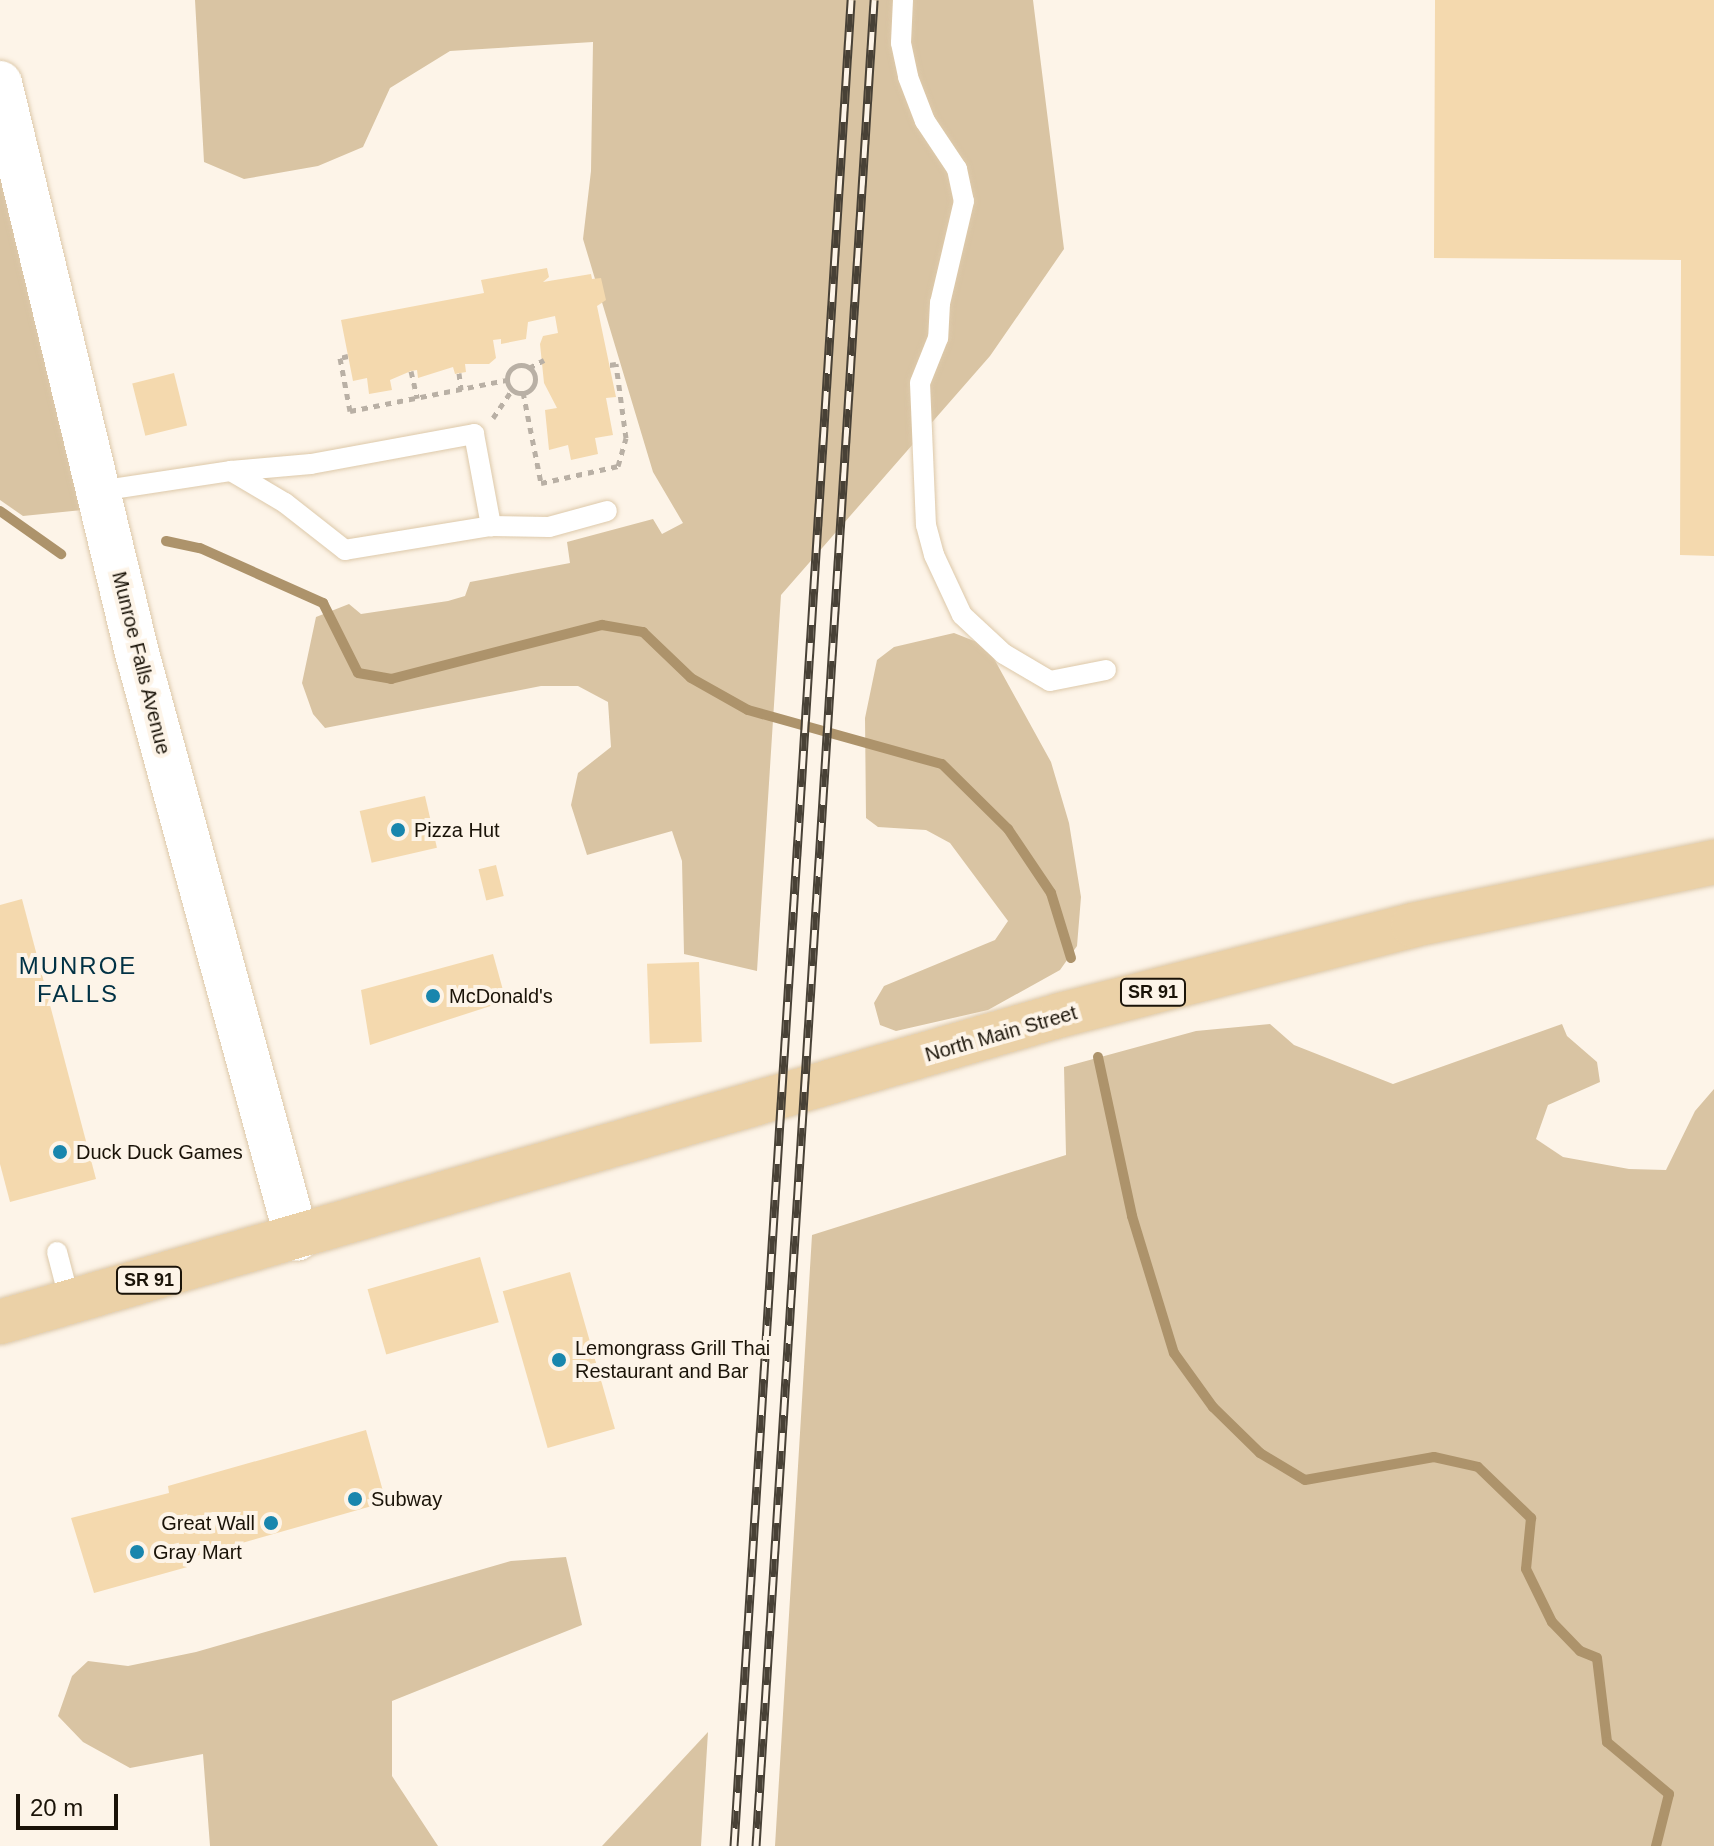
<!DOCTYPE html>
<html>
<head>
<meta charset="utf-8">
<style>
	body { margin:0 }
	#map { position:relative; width:1714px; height:1846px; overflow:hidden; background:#fdf4e8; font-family:Helvetica,sans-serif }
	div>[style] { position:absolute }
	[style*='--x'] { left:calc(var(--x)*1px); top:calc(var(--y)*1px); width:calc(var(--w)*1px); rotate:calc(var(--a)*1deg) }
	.green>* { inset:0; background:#d9c4a3 }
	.stream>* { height:10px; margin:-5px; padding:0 5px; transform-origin:5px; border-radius:5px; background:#ad936b }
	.building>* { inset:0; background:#f4d9ae; transform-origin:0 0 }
	.path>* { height:5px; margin-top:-2.5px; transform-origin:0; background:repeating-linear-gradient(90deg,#b9b0a5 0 6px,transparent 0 12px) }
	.path>.ring { margin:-2.5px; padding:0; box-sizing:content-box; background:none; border:5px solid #b9b0a5; border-radius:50% }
	.roads { filter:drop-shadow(0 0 2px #ddc9aa) drop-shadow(0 0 2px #ddc9aa) }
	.service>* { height:20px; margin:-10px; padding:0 10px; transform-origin:10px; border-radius:10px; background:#fff }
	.tertiary>* { height:44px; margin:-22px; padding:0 22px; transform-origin:22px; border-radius:22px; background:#fff }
	.primary>* { height:44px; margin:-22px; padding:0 22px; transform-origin:22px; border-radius:22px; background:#ebd1a7 }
	.rail>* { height:9px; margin-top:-4.5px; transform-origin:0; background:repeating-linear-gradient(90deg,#fdf4e8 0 18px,#484136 0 36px); box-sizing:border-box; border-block:2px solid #484136 }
	.dots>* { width:22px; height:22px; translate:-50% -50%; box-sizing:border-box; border:4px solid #fdf4e8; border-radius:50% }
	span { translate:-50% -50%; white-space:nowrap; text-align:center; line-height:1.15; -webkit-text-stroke:8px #fdf4e8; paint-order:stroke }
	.shield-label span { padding:2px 6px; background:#fdf4e8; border:2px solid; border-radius:6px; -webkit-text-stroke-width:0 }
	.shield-label { font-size:18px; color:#1a1308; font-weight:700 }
	.street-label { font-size:20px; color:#1a1308 }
	.poi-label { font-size:20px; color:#1a1308 }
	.left { translate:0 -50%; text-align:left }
	.right { translate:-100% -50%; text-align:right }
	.quarter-label { font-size:24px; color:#003144; letter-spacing:2px }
	.scale { position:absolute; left:16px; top:1794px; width:102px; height:36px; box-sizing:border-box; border:4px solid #1a1308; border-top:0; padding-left:10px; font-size:24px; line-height:28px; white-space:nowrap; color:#1a1308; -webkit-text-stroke:6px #fdf4e8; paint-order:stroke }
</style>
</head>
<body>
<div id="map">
	<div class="green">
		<div style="clip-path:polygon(195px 0,1033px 0,1064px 249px,990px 356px,781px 595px,757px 971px,684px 954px,682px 861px,672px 831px,587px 855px,571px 805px,578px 773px,611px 747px,608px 702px,578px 686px,541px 686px,325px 728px,313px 714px,302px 683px,316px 617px,349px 604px,361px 614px,448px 601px,465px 596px,470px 582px,570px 563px,567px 542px,653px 519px,662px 534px,683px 523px,653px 472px,583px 239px,591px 171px,593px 42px,450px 51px,390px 88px,363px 147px,318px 166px,244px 179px,204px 162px)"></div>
		<div style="clip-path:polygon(0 92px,102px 508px,23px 516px,0 500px)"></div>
		<div style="clip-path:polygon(954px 633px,987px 646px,1051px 762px,1069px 823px,1081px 897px,1077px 946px,1060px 970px,988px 1010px,896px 1031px,880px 1025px,874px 1003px,884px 986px,995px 940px,1008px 921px,950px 843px,926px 830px,878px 827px,866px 818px,865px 718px,877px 660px,894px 647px)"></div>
		<div style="clip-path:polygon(1270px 1024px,1294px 1045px,1393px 1084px,1562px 1024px,1567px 1036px,1597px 1062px,1600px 1082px,1548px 1105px,1536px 1139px,1563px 1157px,1629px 1169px,1666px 1170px,1695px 1111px,1714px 1089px,1714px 1846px,775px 1846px,812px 1235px,1066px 1155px,1064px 1067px,1196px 1031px)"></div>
		<div style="clip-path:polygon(566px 1557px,582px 1625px,392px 1701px,392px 1776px,438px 1846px,210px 1846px,203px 1754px,130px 1768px,83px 1742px,58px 1716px,72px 1676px,88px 1661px,128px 1666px,196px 1652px,511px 1561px)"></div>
		<div style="clip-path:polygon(708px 1732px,701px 1846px,602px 1846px)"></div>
	</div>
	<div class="stream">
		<div style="--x:0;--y:511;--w:75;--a:35.2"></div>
		<div style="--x:166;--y:541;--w:35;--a:12"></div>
		<div style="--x:200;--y:548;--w:135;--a:24.1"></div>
		<div style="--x:323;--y:603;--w:78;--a:63.4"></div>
		<div style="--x:358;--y:673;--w:34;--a:10"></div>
		<div style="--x:391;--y:679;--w:218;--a:-14.4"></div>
		<div style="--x:602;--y:625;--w:42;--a:9.7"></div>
		<div style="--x:643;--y:632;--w:66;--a:43.8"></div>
		<div style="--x:691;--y:678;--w:65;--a:29.3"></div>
		<div style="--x:748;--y:710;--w:201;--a:15.6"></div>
		<div style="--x:942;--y:764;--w:93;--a:44.6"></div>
		<div style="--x:1008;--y:829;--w:77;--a:56.1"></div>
		<div style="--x:1051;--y:893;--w:68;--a:72.9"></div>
		<div style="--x:1098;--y:1057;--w:163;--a:77.9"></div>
		<div style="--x:1132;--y:1216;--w:143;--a:73"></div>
		<div style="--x:1174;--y:1353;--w:67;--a:54.2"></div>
		<div style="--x:1213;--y:1407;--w:66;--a:44.4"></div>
		<div style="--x:1260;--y:1453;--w:52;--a:31"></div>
		<div style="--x:1305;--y:1480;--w:131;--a:-10.1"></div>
		<div style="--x:1434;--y:1457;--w:45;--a:12.8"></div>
		<div style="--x:1478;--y:1467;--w:74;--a:43.9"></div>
		<div style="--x:1531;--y:1518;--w:51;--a:95.6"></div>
		<div style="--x:1526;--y:1569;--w:59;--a:63.9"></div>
		<div style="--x:1552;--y:1622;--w:40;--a:46"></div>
		<div style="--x:1580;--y:1651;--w:18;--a:22"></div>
		<div style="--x:1597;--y:1658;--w:85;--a:83.2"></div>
		<div style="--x:1607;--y:1742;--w:81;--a:40"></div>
		<div style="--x:1669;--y:1794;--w:54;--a:104"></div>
	</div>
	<div class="building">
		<div style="clip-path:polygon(1435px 0,1714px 0,1714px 556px,1680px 555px,1681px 260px,1434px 258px)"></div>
		<div style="clip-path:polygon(547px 268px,549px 277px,543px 282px,591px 274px,592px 279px,601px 278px,606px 300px,597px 306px,616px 397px,606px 398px,613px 435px,595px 438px,598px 454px,571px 460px,568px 445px,549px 450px,545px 410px,557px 408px,544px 383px,540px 344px,543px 336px,558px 333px,555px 316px,528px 322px,526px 339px,501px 344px,501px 339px,493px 340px,496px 358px,489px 364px,465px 364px,466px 372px,455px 374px,453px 367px,418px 378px,417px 370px,411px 371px,390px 380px,392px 390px,369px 394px,367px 378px,353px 381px,341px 320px,484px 293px,481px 280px)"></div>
		<div style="left:174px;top:373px;width:54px;height:43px;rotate:76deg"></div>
		<div style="left:425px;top:796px;width:53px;height:67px;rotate:77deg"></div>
		<div style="left:496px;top:865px;width:32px;height:18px;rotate:76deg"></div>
		<div style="clip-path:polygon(22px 899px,96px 1179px,10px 1202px,0 1164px,0 905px)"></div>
		<div style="clip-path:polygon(493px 954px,506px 1001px,370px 1045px,361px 990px)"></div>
		<div style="left:699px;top:962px;width:80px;height:52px;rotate:88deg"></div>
		<div style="left:480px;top:1257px;width:68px;height:117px;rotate:74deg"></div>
		<div style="left:570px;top:1272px;width:163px;height:70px;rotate:74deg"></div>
		<div style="clip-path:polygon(366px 1430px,386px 1502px,189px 1558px,191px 1566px,94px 1593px,71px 1518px,169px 1493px,168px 1486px)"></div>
	</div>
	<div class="path">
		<div style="--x:348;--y:356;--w:8;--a:166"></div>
		<div style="--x:340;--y:358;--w:54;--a:79.3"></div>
		<div style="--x:350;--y:411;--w:160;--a:-11.2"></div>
		<div class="ring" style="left:507px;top:365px;width:23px;height:23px"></div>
		<div style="--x:529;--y:368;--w:17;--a:-28"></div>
		<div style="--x:411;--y:371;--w:28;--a:77"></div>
		<div style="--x:459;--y:373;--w:17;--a:83"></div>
		<div style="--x:523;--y:392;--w:93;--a:78.8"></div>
		<div style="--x:541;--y:483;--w:79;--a:-12.4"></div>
		<div style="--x:618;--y:466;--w:29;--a:-74"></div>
		<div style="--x:626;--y:438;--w:75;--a:-97.7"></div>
		<div style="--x:616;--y:364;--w:7;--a:172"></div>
		<div style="--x:493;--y:418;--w:34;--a:-56"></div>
	</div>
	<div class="roads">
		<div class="service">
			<div style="--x:903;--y:0;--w:43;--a:92.7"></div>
			<div style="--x:901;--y:43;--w:35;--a:78"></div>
			<div style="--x:908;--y:77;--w:47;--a:68.9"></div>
			<div style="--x:925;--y:121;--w:58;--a:56.3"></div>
			<div style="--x:957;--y:169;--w:33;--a:78"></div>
			<div style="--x:964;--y:201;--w:105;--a:103.2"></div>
			<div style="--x:940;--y:303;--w:35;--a:93"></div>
			<div style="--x:938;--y:338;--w:48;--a:111.8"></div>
			<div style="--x:920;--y:383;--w:142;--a:87.6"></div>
			<div style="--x:926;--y:525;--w:31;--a:75"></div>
			<div style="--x:934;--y:555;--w:66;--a:65"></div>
			<div style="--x:962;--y:615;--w:57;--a:42.9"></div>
			<div style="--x:1004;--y:654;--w:53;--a:30.4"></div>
			<div style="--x:1050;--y:681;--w:57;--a:-11.1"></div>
			<div style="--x:99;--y:491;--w:134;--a:-8.6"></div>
			<div style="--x:231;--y:471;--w:80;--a:-5"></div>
			<div style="--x:311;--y:464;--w:166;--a:-10.4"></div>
			<div style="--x:474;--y:434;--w:94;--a:79.5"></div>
			<div style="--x:491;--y:526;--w:148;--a:170.7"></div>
			<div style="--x:345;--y:550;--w:76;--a:-141.9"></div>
			<div style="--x:285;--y:503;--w:63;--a:-149.3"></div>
			<div style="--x:491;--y:526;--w:58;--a:1"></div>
			<div style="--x:549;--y:527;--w:60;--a:-15.4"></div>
			<div style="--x:57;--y:1252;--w:52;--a:75.4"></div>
		</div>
		<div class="tertiary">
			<div style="--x:0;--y:83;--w:586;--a:76.49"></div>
			<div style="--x:137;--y:653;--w:607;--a:74.73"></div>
		</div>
		<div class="primary">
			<div style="--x:0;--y:1322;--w:1105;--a:-16.14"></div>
			<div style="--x:1061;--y:1015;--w:363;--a:-14.3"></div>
			<div style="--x:1413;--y:925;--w:308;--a:-11.8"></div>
		</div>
	</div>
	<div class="rail">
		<div style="--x:734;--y:1846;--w:1850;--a:-86.37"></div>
		<div style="--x:756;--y:1846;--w:1850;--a:-86.34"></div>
	</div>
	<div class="dots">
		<div style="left:398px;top:830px;background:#1986ad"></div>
		<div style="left:433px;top:996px;background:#1986ad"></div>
		<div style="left:60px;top:1152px;background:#1986ad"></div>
		<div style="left:559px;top:1360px;background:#1986ad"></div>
		<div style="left:355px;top:1499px;background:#1986ad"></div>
		<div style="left:271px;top:1523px;background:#1986ad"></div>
		<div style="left:137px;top:1552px;background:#1986ad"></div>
	</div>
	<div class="shield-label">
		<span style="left:1153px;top:992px">SR 91</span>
		<span style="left:149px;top:1280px">SR 91</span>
	</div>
	<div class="street-label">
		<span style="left:141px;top:663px;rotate:76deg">Munroe Falls Avenue</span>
		<span style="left:1001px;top:1034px;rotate:-16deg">North Main Street</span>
	</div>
	<div class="poi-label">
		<span class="left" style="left:414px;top:830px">Pizza Hut</span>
		<span class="left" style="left:449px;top:996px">McDonald's</span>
		<span class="left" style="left:76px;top:1152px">Duck Duck Games</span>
		<span class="left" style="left:575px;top:1360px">Lemongrass Grill Thai<br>Restaurant and Bar</span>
		<span class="left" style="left:371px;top:1499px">Subway</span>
		<span class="right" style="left:255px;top:1523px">Great Wall</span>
		<span class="left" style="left:153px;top:1552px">Gray Mart</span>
	</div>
	<div class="quarter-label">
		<span style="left:78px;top:980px">MUNROE<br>FALLS</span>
	</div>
	<div class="scale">20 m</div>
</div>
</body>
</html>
